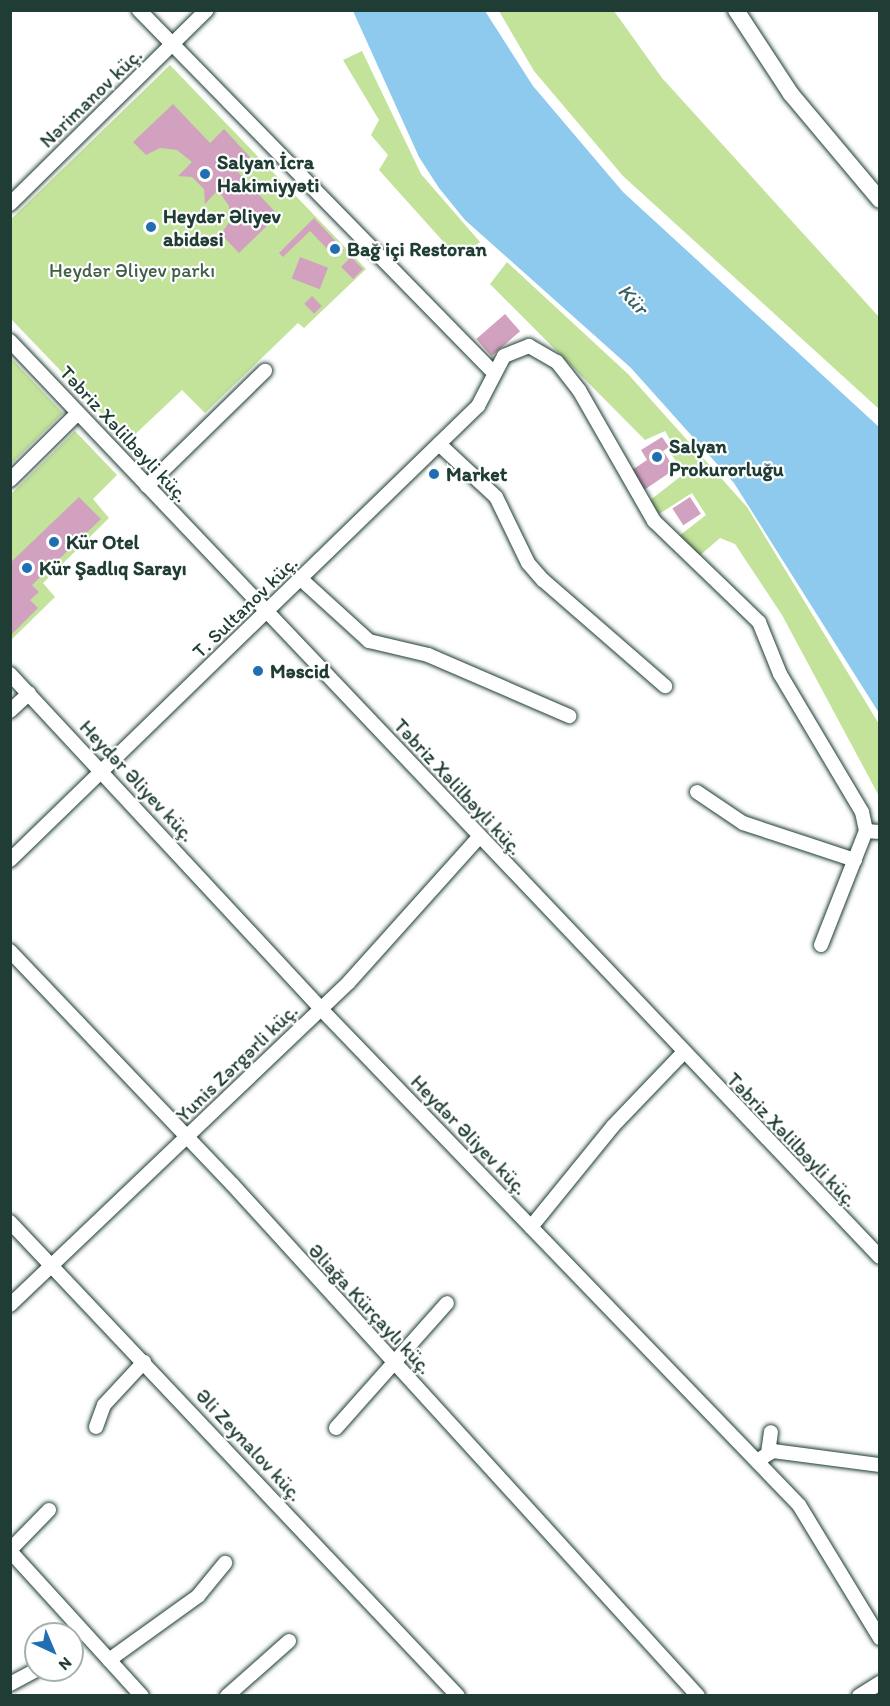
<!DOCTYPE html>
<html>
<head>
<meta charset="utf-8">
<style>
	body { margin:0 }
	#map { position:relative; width:890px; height:1706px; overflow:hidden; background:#fff; font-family:Itim,sans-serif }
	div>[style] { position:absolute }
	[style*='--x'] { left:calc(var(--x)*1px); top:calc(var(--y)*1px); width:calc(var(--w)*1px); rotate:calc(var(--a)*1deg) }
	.green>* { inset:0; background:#c3e29a }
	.water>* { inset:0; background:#8dcaed }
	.building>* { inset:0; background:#d2a1bf; transform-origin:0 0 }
	.roads { filter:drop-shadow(0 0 2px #1f3d34) drop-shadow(0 0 2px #1f3d34) }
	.minor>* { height:14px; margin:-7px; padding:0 7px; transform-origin:7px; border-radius:7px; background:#fff }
	.tertiary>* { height:16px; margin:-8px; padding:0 8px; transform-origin:8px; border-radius:8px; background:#fff }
	.dots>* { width:16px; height:16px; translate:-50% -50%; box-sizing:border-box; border:3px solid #fff; border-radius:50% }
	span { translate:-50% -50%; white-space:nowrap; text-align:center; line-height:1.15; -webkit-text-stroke:4.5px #fff; paint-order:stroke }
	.street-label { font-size:20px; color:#1f3d34 }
	.poi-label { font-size:20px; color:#1f3d34; font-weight:700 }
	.left { translate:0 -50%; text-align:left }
	.park-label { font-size:20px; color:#405e48 }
	.water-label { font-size:21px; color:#3a6062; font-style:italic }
	.frame { position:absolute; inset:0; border:12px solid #1f3d34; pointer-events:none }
	.north { position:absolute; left:24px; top:1622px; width:60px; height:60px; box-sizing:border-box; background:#fff; border:2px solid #a5b1ae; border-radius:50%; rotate:136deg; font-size:16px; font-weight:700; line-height:24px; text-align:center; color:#1f3d34 }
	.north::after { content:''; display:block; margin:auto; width:21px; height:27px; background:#1f6fb2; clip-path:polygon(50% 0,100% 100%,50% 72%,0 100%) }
</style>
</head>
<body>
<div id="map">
	<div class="green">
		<div style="clip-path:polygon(499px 11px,614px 11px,662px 78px,879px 317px,879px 409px,623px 176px,534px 71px)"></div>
		<div style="clip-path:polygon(362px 51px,421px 174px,480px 242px,458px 258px,379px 170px,388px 155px,371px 135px,379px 120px,343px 60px)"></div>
		<div style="clip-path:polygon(170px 65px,366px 269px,304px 328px,298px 323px,205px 413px,182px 390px,128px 441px,11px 319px,11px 219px)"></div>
		<div style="clip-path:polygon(507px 262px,628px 374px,747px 507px,879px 724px,879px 796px,782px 615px,735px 544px,720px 538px,698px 557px,679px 536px,706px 515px,692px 493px,659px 514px,649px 501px,685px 473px,670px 453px,674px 447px,665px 431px,645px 440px,490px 284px)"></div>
		<div style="clip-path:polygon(11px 358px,63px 413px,11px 464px)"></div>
		<div style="clip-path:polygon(75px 431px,117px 475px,93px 499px,109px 518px,43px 583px,55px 597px,11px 640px,11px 494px)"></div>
	</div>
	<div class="water">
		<div style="clip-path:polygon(353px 11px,485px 11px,533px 86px,623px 192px,879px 427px,879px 713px,734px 483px,631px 368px,465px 220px,439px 188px,419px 157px)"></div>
	</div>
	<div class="building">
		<div style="clip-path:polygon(173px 104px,210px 143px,224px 129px,250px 157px,236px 170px,278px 215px,239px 253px,221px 234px,230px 221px,229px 206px,218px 190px,205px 204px,204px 189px,192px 177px,178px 176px,192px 162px,177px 150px,160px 148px,146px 155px,133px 142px)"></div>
		<div style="clip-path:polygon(314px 218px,344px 250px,336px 258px,310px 231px,283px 257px,279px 253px)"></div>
		<div style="left:300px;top:257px;width:30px;height:23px;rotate:21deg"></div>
		<div style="left:351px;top:257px;width:17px;height:14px;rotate:45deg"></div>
		<div style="left:312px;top:296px;width:14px;height:11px;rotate:45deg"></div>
		<div style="left:505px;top:314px;width:23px;height:38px;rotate:49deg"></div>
		<div style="clip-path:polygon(662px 437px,669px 447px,663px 451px,675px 469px,644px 490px,632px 470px,647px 460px,641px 450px)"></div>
		<div style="clip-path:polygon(79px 497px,101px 519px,32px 585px,39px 592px,30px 600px,38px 608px,12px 634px,10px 563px)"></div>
		<div style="left:690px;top:497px;width:20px;height:21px;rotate:57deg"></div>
	</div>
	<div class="roads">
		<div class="minor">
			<div style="--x:139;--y:10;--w:505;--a:45.64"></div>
			<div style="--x:10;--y:204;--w:276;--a:-44.6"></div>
			<div style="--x:10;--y:341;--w:1263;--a:46.48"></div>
			<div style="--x:439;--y:444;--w:78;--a:42.9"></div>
			<div style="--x:496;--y:497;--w:73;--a:64.1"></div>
			<div style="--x:528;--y:563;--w:23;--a:49"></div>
			<div style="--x:543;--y:580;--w:162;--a:41"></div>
			<div style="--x:10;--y:480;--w:95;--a:-44.6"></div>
			<div style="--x:147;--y:486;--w:165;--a:-44.3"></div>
			<div style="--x:302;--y:580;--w:91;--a:42.3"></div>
			<div style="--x:369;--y:641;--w:61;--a:13.3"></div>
			<div style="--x:428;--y:655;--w:154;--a:23.4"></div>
			<div style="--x:10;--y:674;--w:457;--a:47.1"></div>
			<div style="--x:321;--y:1009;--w:689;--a:46.06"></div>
			<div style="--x:799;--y:1505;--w:156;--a:58.7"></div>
			<div style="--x:10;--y:711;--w:26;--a:-43"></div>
			<div style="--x:697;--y:792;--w:55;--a:34"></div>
			<div style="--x:743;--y:823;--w:118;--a:18.3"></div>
			<div style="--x:10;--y:860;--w:652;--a:-44.13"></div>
			<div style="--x:478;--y:406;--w:56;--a:-62.5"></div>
			<div style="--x:504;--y:356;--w:27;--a:-22"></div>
			<div style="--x:529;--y:346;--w:32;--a:30"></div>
			<div style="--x:557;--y:362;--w:36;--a:52"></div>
			<div style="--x:579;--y:390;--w:151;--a:60.2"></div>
			<div style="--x:654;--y:521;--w:146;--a:43.9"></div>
			<div style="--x:759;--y:622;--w:56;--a:68"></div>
			<div style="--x:780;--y:674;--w:161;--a:59.3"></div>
			<div style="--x:862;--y:812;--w:19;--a:78"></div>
			<div style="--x:866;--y:831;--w:14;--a:4"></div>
			<div style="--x:821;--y:945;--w:123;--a:-68.5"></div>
			<div style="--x:10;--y:951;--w:322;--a:46.4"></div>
			<div style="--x:232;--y:1184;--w:692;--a:47.69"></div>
			<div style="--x:10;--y:1222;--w:652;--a:46.62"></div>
			<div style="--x:531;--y:1227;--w:130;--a:-50.9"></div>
			<div style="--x:613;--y:1126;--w:101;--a:-46.2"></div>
			<div style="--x:10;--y:1305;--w:468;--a:-43.6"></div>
			<div style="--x:349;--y:982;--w:195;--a:-48.1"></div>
			<div style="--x:96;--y:1427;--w:23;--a:-70"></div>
			<div style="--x:104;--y:1405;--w:59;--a:-47.1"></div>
			<div style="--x:336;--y:1428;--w:167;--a:-48.4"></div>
			<div style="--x:768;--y:1453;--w:21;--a:-82"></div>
			<div style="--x:757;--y:1461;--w:19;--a:-32"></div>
			<div style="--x:773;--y:1451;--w:108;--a:7.5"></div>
			<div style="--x:10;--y:1550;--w:56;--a:-45.7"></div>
			<div style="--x:10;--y:1551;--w:196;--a:47.7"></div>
			<div style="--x:109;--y:1660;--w:110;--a:-35.7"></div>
			<div style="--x:198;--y:1596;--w:43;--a:-50.7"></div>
			<div style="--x:10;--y:1684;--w:30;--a:-28"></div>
			<div style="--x:227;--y:1696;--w:83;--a:-41.6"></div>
			<div style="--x:859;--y:1696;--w:25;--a:-32"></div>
		</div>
		<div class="tertiary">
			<div style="--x:736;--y:10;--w:100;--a:56.8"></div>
			<div style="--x:791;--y:94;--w:138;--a:50"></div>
		</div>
	</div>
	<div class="dots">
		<div style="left:205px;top:174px;background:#1f6fb2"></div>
		<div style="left:151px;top:227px;background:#1f6fb2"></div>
		<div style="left:335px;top:249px;background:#1f6fb2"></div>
		<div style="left:657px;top:457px;background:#1f6fb2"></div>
		<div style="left:434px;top:474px;background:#1f6fb2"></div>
		<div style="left:54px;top:542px;background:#1f6fb2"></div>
		<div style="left:27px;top:568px;background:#1f6fb2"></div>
		<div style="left:258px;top:671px;background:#1f6fb2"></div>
	</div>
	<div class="street-label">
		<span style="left:91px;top:98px;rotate:-44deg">Nərimanov küç.</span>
		<span style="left:124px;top:434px;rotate:47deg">Təbriz Xəlilbəyli küç.</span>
		<span style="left:245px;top:607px;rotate:-44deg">T. Sultanov küç.</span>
		<span style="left:137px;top:781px;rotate:47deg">Heydər Əliyev küç.</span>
		<span style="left:458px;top:787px;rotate:47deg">Təbriz Xəlilbəyli küç.</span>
		<span style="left:237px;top:1063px;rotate:-44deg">Yunis Zərgərli küç.</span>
		<span style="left:469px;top:1135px;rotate:46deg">Heydər Əliyev küç.</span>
		<span style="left:792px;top:1140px;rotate:46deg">Təbriz Xəlilbəyli küç.</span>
		<span style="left:370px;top:1309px;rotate:47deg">Əliağa Kürçaylı küç.</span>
		<span style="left:249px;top:1445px;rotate:47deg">Əli Zeynalov küç.</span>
	</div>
	<div class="poi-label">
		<span class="left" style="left:217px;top:174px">Salyan İcra<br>Hakimiyyəti</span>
		<span class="left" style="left:163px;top:228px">Heydər Əliyev<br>abidəsi</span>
		<span class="left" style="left:347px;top:249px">Bağ içi Restoran</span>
		<span class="left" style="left:669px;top:458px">Salyan<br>Prokurorluğu</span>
		<span class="left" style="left:446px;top:474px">Market</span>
		<span class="left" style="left:66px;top:542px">Kür Otel</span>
		<span class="left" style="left:39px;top:568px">Kür Şadlıq Sarayı</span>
		<span class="left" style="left:270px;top:671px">Məscid</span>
	</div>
	<div class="park-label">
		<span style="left:132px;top:270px">Heydər Əliyev parkı</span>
	</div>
	<div class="water-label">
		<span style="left:633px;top:299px;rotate:47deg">Kür</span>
	</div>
	<div class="frame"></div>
	<div class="north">N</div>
</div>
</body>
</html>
